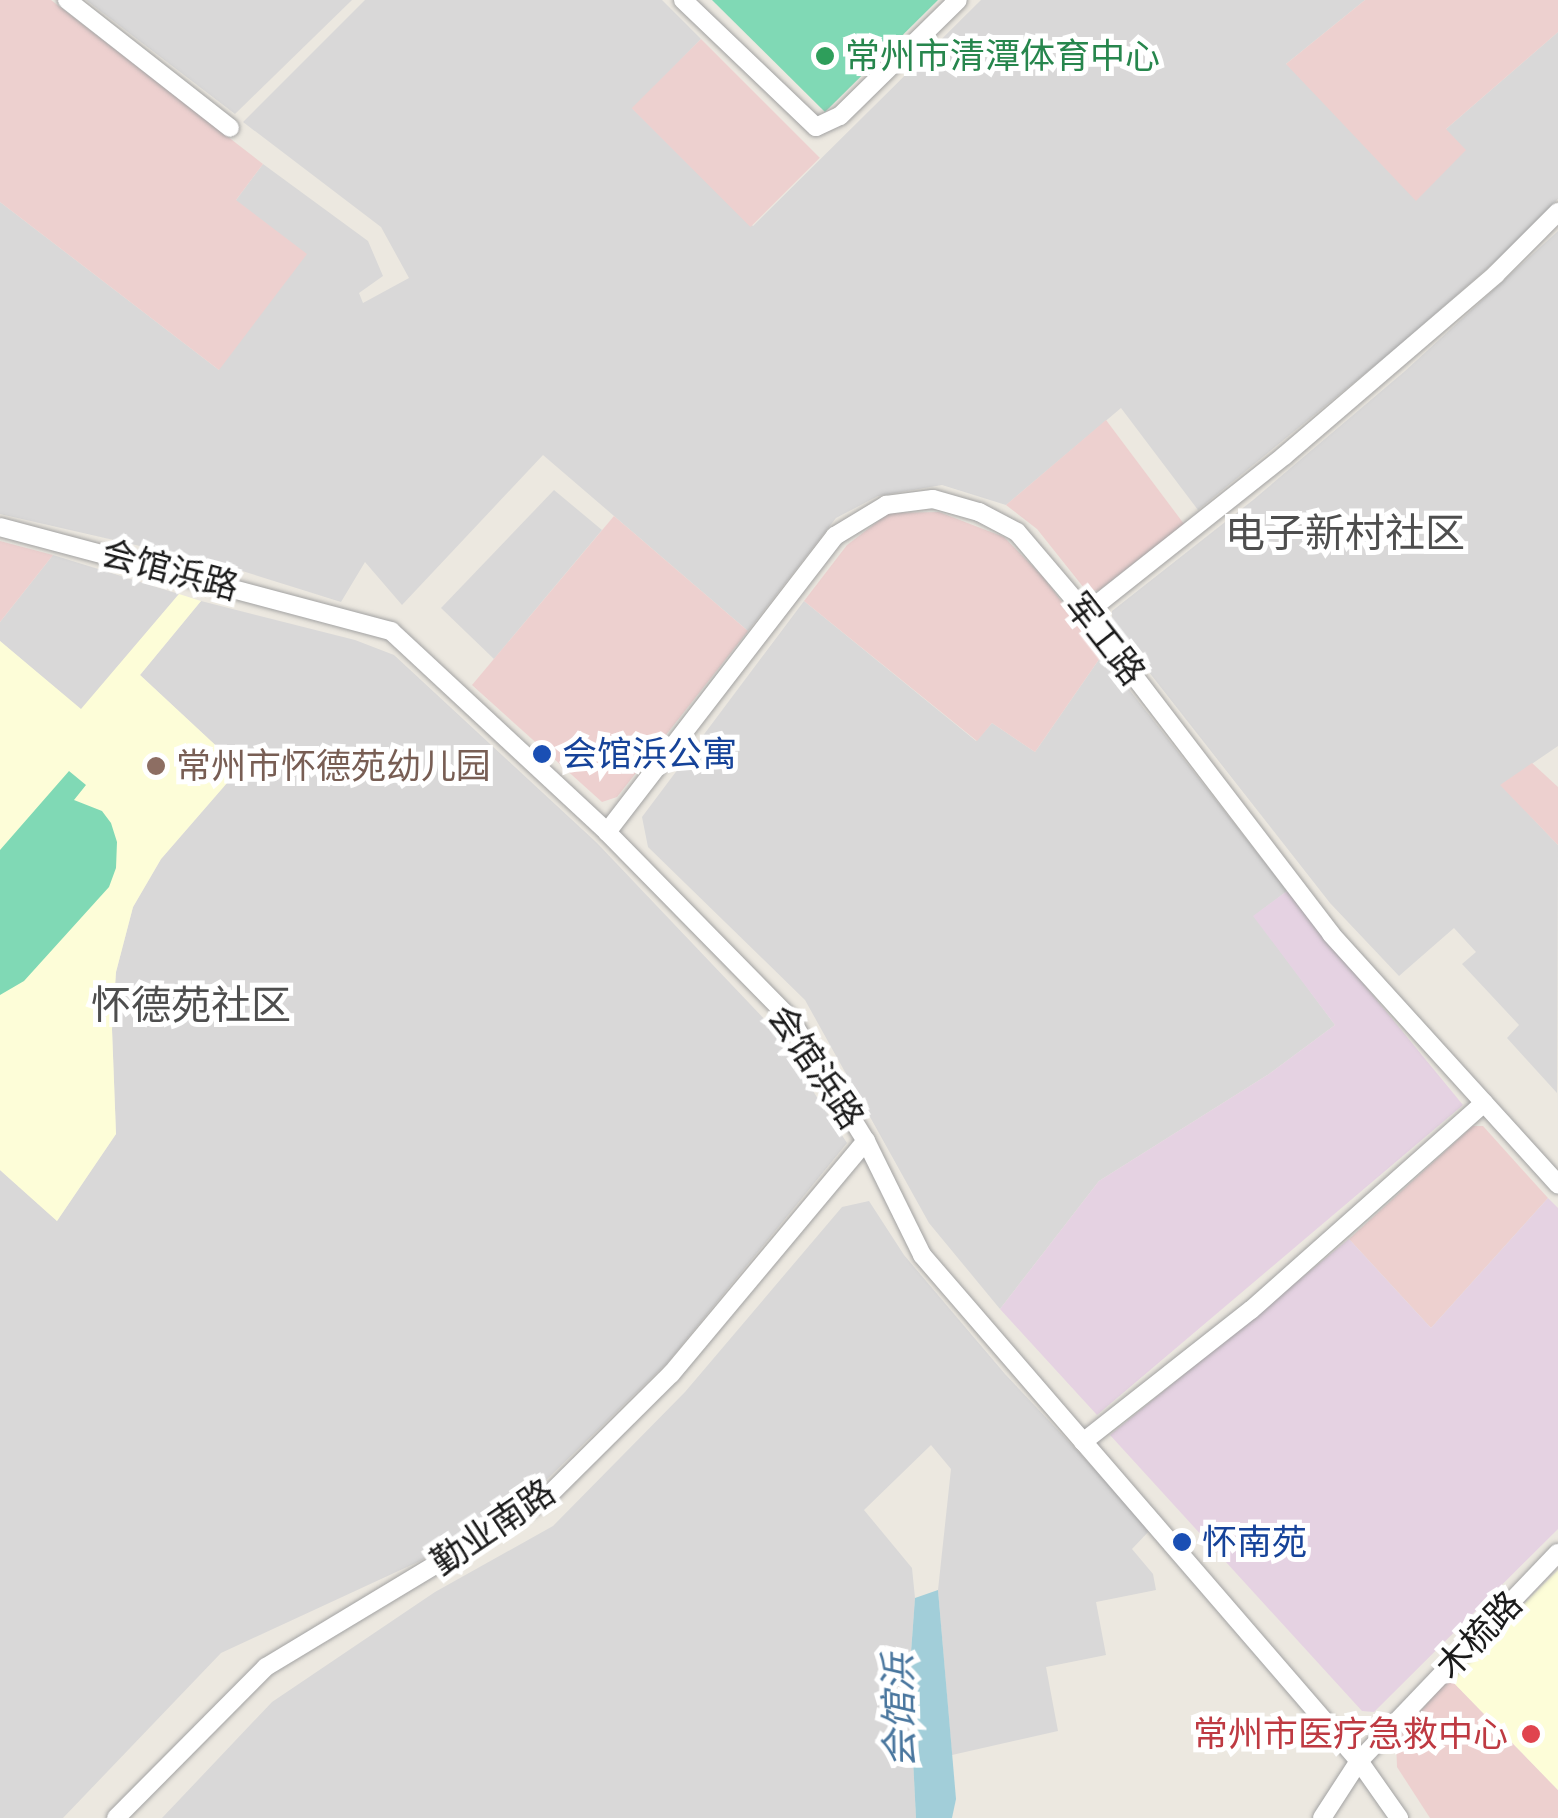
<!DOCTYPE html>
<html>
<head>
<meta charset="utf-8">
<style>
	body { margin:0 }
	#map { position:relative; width:1558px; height:1818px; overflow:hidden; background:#ece8e0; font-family:Jost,"Noto Sans SC",sans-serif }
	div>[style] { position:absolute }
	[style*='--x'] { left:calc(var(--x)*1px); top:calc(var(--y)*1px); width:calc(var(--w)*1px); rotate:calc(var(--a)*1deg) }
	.residential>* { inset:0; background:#d9d8d8 }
	.commercial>* { inset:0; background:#edd0cf; transform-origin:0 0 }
	.industrial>* { inset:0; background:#e5d2e2 }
	.education>* { inset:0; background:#fdfdd8 }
	.pitch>* { inset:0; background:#80d9b5 }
	.water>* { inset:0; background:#a2ced9 }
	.roads { filter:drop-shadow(0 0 2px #a2a2a2) drop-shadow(0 0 2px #a2a2a2) }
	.minor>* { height:18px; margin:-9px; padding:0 9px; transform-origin:9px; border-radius:9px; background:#fff }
	.dots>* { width:28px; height:28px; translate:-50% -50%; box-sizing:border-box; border:5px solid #fff; border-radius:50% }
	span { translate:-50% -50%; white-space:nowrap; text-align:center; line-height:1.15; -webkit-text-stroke:10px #fff; paint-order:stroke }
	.leisure-label { font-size:35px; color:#27864d }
	.left { translate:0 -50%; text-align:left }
	.street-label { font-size:35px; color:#1b1b1b }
	.transit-label { font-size:35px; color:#164399 }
	.education-label { font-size:35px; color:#785e54 }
	.health-label { font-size:35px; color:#be3a42 }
	.right { translate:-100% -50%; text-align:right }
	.water-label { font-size:38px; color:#49769e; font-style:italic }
	.quarter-label { font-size:40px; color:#4e4e4e }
</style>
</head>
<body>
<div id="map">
	<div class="residential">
		<div style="clip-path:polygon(86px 0,352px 0,235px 114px)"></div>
		<div style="clip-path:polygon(365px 0,662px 0,701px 39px,633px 109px,753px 226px,981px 0,1365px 0,1286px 64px,1446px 129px,1558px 32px,1558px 199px,1507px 251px,1396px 348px,1198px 510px,1121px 408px,1006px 505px,942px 485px,878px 496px,836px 518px,748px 631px,543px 455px,402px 605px,365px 562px,341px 602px,223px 565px,0 514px,0 202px,219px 370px,236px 200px,263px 164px,368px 241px,383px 276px,359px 293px,363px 303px,409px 278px,381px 227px,243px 122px)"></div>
		<div style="clip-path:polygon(1558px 231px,1558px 746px,1501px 785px,1558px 845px,1557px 1093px,1507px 1038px,1519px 1025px,1462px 964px,1476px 952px,1454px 928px,1399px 976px,1330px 903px,1112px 625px,1112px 611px,1253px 500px,1405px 371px)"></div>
		<div style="clip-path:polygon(554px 490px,602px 530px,494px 659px,441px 608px)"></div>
		<div style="clip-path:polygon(53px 555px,179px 594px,81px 710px,0 641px,0 622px)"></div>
		<div style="clip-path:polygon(201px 601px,355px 640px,394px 655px,597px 843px,769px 1024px,847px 1143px,667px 1363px,540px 1486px,420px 1561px,221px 1653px,63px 1818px,0 1818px,0 1170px,57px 1221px,116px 1134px,112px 1030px,116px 972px,133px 907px,161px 859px,240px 768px,140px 675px)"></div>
		<div style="clip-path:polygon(804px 601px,976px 741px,992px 723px,1035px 752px,1102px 655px,1287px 891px,1254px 916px,1335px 1025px,1269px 1074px,1099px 1181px,1000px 1309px,929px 1223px,805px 1000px,648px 847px,642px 817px)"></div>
		<div style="clip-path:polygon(869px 1201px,904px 1255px,1005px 1374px,1151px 1529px,1132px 1549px,1153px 1574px,1156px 1590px,1096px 1602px,1106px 1655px,1046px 1667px,1058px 1731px,952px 1755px,938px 1590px,951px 1469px,931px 1445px,864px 1510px,912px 1568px,915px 1598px,909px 1680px,916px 1818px,162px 1818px,272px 1702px,435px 1592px,553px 1526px,685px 1392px,842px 1207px)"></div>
	</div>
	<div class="commercial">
		<div style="clip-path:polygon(0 0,51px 0,263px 164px,236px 200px,307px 254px,219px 370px,0 202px)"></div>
		<div style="clip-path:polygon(1365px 0,1558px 0,1558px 32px,1446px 129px,1466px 150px,1416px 201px,1286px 64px)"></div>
		<div style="left:701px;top:39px;width:168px;height:98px;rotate:45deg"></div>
		<div style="clip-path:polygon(1106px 420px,1184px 524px,1098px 591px,1084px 588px,1037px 529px,1006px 505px)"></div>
		<div style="clip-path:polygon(939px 512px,1004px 537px,1043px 577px,1102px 655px,1035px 752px,992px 723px,977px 741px,804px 601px,847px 545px,889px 513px)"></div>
		<div style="clip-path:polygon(614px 516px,748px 631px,617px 797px,602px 802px,472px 685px)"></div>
		<div style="clip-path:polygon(0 541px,53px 555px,0 622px)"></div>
		<div style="clip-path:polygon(1532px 763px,1558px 787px,1558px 845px,1500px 785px)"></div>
		<div style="clip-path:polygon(1473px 1126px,1483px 1126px,1548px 1198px,1431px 1328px,1349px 1239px)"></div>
		<div style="clip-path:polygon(1449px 1678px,1558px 1790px,1558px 1818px,1430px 1818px,1397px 1767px,1396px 1740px)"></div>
	</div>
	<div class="industrial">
		<div style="clip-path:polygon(1287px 891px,1463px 1105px,1097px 1415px,1000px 1309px,1099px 1181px,1269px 1074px,1335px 1025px,1253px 916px)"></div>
		<div style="clip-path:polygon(1548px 1198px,1558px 1208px,1558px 1529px,1374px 1712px,1362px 1711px,1110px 1435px,1349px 1239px,1431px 1328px)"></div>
	</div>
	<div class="education">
		<div style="clip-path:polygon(179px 594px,201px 601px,140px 675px,240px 768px,161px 859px,133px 907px,116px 972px,112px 1029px,116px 1134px,57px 1221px,0 1170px,0 641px,81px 709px)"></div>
		<div style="clip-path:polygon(1558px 1570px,1558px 1790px,1449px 1678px)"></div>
	</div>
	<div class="pitch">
		<div style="clip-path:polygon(712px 0,938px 0,825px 112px)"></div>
		<div style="clip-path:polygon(69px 771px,86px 785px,74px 800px,102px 811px,111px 823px,117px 842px,116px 868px,109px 887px,24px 981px,0 995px,0 850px)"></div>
	</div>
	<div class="water">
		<div style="clip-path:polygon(938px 1590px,956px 1799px,952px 1818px,916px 1818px,909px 1680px,915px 1598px)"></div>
	</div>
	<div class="roads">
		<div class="minor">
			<div style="--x:67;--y:0;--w:207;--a:38.1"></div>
			<div style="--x:683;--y:0;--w:184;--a:43.7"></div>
			<div style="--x:816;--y:127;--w:26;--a:-25"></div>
			<div style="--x:840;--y:116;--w:165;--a:-44.5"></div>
			<div style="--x:0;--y:527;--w:405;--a:14.9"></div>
			<div style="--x:391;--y:631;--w:295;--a:42.9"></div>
			<div style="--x:607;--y:832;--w:260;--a:45.5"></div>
			<div style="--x:789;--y:1017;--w:146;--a:58.2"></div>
			<div style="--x:866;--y:1141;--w:127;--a:63.8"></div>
			<div style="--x:922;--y:1255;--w:669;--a:49.18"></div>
			<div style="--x:1359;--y:1761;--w:70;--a:54.9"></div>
			<div style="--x:1086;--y:613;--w:253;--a:-38.4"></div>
			<div style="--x:1284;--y:456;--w:279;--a:-40.6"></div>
			<div style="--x:1496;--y:274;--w:88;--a:-45"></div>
			<div style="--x:607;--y:832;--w:374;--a:-52.4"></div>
			<div style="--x:835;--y:536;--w:60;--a:-31.3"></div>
			<div style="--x:886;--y:505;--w:47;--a:-7.3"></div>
			<div style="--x:933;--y:499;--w:48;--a:15.8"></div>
			<div style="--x:979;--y:512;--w:43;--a:27.8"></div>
			<div style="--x:1017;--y:532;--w:106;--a:49.6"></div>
			<div style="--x:1086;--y:613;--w:404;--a:52.6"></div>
			<div style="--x:1331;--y:934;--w:338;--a:47.8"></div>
			<div style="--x:1083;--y:1442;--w:214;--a:-38.2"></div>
			<div style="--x:1251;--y:1310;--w:312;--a:-41.6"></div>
			<div style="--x:116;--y:1818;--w:213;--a:-45.2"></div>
			<div style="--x:266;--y:1667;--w:327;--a:-31.1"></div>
			<div style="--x:546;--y:1498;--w:176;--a:-44.8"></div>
			<div style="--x:671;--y:1374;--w:304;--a:-50.1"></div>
			<div style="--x:1322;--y:1818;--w:68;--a:-57"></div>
			<div style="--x:1359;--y:1761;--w:288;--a:-46.3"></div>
		</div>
	</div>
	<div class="dots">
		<div style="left:825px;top:56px;background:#2e9e5b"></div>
		<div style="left:542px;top:754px;background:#1a4fb4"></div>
		<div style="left:156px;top:766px;background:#8d6e63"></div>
		<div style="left:1182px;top:1542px;background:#1a4fb4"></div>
		<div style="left:1531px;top:1734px;background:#e0444e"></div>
	</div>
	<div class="leisure-label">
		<span class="left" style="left:845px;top:56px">常州市清潭体育中心</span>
	</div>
	<div class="street-label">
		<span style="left:170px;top:570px;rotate:15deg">会馆浜路</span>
		<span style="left:1105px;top:639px;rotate:52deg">军工路</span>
		<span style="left:816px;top:1067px;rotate:56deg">会馆浜路</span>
		<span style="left:493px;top:1527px;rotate:-34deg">勤业南路</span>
		<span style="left:1479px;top:1635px;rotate:-46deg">木梳路</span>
	</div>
	<div class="transit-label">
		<span class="left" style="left:562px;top:754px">会馆浜公寓</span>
		<span class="left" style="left:1202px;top:1542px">怀南苑</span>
	</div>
	<div class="education-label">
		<span class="left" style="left:176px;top:766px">常州市怀德苑幼儿园</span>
	</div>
	<div class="health-label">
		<span class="right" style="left:1508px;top:1734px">常州市医疗急救中心</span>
	</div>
	<div class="water-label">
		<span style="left:899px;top:1711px;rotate:-91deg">会馆浜</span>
	</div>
	<div class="quarter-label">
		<span style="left:1345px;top:533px">电子新村社区</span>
		<span style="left:191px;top:1005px">怀德苑社区</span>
	</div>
</div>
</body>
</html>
